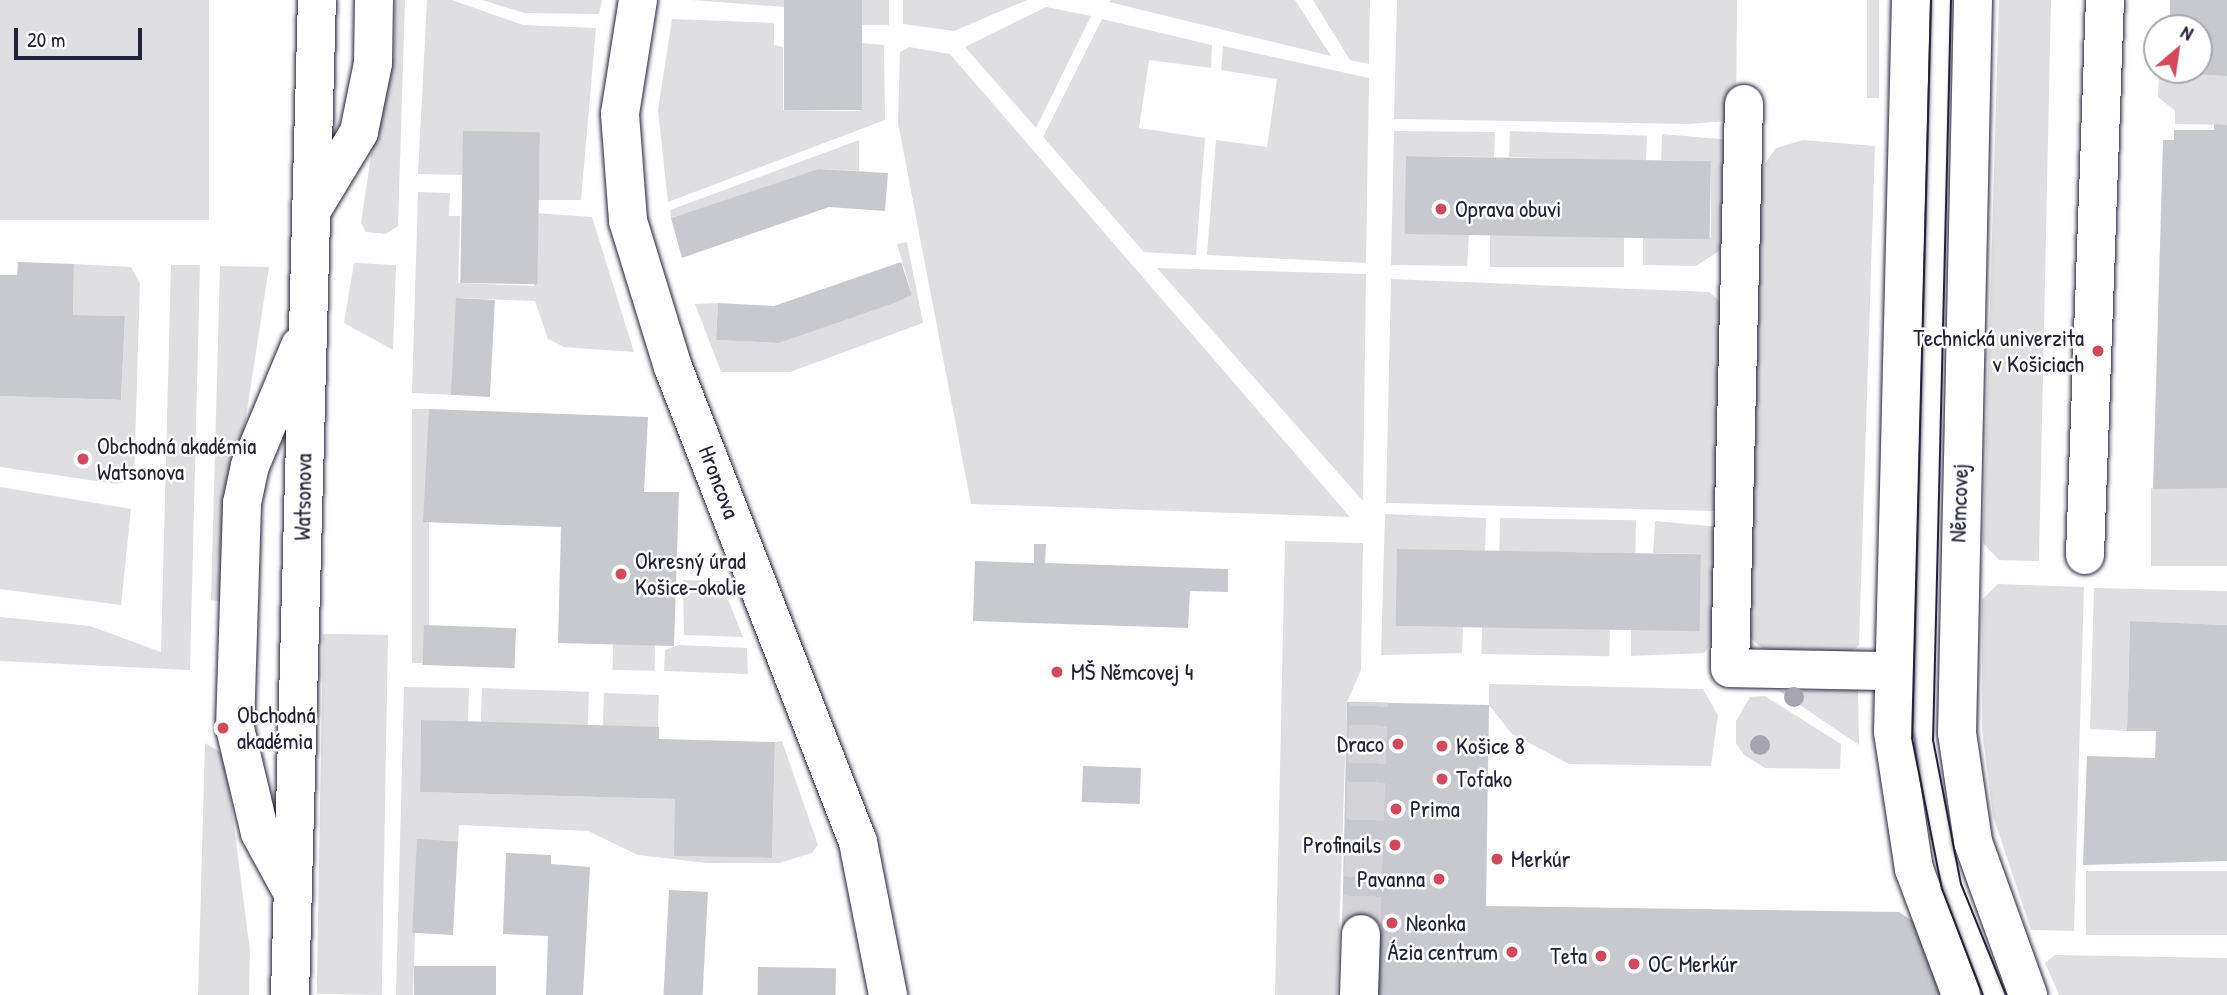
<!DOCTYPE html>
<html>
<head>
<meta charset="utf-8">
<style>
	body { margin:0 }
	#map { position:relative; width:2227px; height:995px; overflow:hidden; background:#fff; font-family:"Patrick Hand",sans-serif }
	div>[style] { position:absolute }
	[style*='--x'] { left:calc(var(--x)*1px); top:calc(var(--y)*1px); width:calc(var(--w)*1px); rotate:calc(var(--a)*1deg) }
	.green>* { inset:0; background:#dfdfe2; transform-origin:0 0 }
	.building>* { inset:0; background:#c8c8cf; transform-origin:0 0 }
	.minor-tunnel>* { height:38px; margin-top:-19px; transform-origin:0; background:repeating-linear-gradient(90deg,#d3d3d8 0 38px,transparent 0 57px) }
	.roads { filter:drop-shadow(0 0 2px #22223b) drop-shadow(0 0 2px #22223b) }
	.minor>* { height:38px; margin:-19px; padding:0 19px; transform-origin:19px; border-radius:19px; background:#fff }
	.tram>* { height:2px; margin:-1px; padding:0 1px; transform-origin:1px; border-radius:1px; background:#22223b }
	.trees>* { width:20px; height:20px; margin:-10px; border-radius:50%; background:#a5a5af }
	.dots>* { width:19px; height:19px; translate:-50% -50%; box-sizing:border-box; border:4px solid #fff; border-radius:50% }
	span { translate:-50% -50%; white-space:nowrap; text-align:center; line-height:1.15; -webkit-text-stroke:5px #fff; paint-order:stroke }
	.poi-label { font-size:23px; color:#22223b }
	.left { translate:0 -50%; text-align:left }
	.right { translate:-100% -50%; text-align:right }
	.street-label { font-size:23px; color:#22223b }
	.north { position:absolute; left:2143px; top:14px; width:70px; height:70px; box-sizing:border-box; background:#fff; border:2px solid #a7a7b1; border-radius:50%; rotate:29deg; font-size:19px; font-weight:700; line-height:28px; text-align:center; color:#22223b }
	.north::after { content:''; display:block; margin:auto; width:24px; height:32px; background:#d1495b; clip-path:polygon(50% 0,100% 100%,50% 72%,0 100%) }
	.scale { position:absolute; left:14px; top:28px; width:128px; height:32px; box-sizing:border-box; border:4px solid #22223b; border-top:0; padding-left:9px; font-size:21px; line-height:24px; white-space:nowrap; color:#22223b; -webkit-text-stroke:5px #fff; paint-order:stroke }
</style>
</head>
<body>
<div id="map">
	<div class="green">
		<div style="left:0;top:0;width:209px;height:220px"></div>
		<div style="clip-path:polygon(395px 0,405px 0,398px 226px,386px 234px,366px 232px,361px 223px,385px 60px,394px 59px)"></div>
		<div style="clip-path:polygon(427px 0,452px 0,523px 25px,596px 28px,581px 200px,538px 200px,540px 132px,462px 175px,418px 174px)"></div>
		<div style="clip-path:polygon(482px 0,602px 0,599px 14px,524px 13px)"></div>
		<div style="clip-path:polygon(691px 0,784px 0,784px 7px)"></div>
		<div style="left:862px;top:0;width:27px;height:25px"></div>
		<div style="clip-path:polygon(903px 0,1027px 0,954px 31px,903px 24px)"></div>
		<div style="clip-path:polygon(1295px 0,1331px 56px,1109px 2px,1111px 0)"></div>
		<div style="clip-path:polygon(1313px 0,1370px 0,1369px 64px,1350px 60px)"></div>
		<div style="clip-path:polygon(1397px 0,1737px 0,1736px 112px,1728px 121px,1688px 124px,1394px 119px)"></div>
		<div style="left:1867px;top:0;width:12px;height:98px"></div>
		<div style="clip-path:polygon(1999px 0,2051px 0,2039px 561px,1999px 560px,1983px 543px)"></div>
		<div style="clip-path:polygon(1046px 7px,1091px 16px,1036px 128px,965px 47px)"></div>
		<div style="clip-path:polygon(672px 19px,774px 23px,774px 45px,783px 47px,783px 110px,859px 111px,861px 43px,884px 45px,885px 120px,668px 202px,658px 110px)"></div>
		<div style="clip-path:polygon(1102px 19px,1212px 45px,1211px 68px,1149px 60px,1139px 128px,1205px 138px,1196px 255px,1144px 252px,1043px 137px)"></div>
		<div style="clip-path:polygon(1223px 46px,1369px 78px,1366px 263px,1207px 255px,1216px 140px,1267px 147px,1277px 79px,1221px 70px)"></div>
		<div style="clip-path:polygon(909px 47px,950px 54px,1350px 517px,971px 504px,898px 123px,900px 52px)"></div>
		<div style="clip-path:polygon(2159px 74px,2227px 76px,2227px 125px,2175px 124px,2175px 111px,2158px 97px)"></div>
		<div style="clip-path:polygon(1394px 131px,1495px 132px,1494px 157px,1407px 156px,1469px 235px,1467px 266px,1391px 265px)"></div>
		<div style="left:1510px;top:131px;width:137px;height:26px;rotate:2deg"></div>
		<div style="clip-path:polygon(1662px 134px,1731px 140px,1728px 245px,1696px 266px,1643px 265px,1643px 237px,1711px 237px,1711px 162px,1661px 160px)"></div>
		<div style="clip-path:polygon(859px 140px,859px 171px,818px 169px,671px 218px,670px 210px)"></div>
		<div style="clip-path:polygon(1803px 140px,1875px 146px,1859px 645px,1849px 655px,1772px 656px,1744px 633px,1754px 179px,1776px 148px)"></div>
		<div style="clip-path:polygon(418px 192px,450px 193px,449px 216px,460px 216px,458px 283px,534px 286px,537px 213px,592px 217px,634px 352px,564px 347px,548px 339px,535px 301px,457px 298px,455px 395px,412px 393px)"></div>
		<div style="left:1490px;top:235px;width:134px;height:32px"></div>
		<div style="clip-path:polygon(907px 242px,923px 323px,790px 372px,721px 372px,695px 304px,718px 303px,716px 340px,779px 343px,912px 295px,897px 244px)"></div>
		<div style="clip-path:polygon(354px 263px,396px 265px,393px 350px,344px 323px)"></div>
		<div style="clip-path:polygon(74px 264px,131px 267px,140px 283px,134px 479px,117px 484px,0 467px,0 396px,121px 400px,125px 316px,73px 315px)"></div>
		<div style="clip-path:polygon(171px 265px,200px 265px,190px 670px,0 661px,0 617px,90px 626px,161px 652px)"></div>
		<div style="clip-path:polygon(220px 266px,269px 267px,238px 469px,227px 602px,211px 600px)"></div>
		<div style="clip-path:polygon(1157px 268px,1366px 274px,1363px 501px)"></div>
		<div style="clip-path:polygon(1391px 279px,1709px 292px,1723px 304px,1722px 506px,1714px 511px,1386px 503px)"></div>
		<div style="left:412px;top:409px;width:17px;height:254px"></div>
		<div style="clip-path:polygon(0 487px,131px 509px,121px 605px,0 589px)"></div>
		<div style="left:2227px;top:488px;width:78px;height:76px;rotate:90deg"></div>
		<div style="clip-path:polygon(1385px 514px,1486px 518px,1485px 551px,1397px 550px,1398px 626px,1463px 627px,1462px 653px,1381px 655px)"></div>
		<div style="left:1500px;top:518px;width:136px;height:33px;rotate:1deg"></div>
		<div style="clip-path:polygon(1655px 521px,1720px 527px,1716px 637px,1704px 653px,1631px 656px,1631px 629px,1699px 629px,1701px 554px,1653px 553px)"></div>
		<div style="clip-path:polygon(1285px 541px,1363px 543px,1361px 670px,1347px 702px,1337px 995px,1275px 995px)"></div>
		<div style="clip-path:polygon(683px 580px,721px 581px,743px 637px,684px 635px)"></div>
		<div style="clip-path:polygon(1998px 584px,2084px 587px,2074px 931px,2031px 930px,1993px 816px,1982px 730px,1982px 600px)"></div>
		<div style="clip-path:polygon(2094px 588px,2227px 591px,2227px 625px,2130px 621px,2127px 731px,2090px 729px)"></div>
		<div style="left:1482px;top:627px;width:128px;height:27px;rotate:1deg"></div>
		<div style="left:388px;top:635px;width:360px;height:65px;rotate:91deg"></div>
		<div style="left:613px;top:644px;width:42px;height:26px;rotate:1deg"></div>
		<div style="clip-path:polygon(679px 645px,747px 648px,748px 674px,664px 671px,665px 650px)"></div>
		<div style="clip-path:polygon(1489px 684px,1703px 689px,1718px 715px,1711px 766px,1569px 764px,1512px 734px,1489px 705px)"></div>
		<div style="clip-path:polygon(404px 687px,469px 688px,468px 722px,421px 721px,420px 792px,675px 799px,675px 856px,772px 858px,775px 742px,782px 741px,818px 845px,812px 853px,779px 863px,707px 863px,638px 855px,588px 831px,459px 825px,458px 841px,418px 840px,413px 995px,396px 995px)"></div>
		<div style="left:482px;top:688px;width:107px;height:34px;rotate:2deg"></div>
		<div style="clip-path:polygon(1858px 690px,1859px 745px,1779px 691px)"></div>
		<div style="left:604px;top:693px;width:55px;height:33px;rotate:2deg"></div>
		<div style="clip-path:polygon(1765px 696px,1841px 744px,1840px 769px,1765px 768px,1744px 755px,1736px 743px,1736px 721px,1750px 697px)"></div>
		<div style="clip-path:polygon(205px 743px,225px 755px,250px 951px,249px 995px,198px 995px)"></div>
		<div style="left:2227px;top:871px;width:64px;height:141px;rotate:90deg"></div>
		<div style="clip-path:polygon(2055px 955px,2227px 958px,2227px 995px,2059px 995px,2045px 963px)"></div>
	</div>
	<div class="building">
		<div style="left:784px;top:0;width:78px;height:110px"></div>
		<div style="clip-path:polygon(2170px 0,2227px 0,2227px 76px,2168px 74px,2199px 70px,2199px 28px,2169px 28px,2164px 17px,2170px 17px)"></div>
		<div style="clip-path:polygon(2214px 124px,2227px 125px,2227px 488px,2153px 489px,2163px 140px,2174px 140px,2174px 130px,2214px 130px)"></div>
		<div style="left:463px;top:131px;width:77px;height:152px;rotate:1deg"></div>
		<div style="left:1406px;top:156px;width:305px;height:78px;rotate:1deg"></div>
		<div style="clip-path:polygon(818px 169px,888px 173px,885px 211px,829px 207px,682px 258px,671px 218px)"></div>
		<div style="clip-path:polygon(18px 262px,74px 264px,73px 315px,125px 316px,121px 400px,0 396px,0 275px,17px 275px)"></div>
		<div style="clip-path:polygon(901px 262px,912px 295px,894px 303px,779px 343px,716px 340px,718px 303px,774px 306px)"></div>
		<div style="left:456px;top:298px;width:39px;height:97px;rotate:3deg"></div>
		<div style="clip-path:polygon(429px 409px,648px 417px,644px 492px,679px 492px,674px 646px,558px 643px,561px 527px,423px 522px)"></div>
		<div style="clip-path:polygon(1034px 544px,1046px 544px,1045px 563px,1228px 569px,1228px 592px,1190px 591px,1188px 628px,973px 621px,975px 561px,1034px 563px)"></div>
		<div style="left:1397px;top:549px;width:304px;height:77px;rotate:1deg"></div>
		<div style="clip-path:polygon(2130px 621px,2227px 625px,2227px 861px,2083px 865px,2087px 756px,2155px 758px,2156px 731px,2127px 731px)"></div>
		<div style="left:424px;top:625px;width:92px;height:40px;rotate:2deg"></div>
		<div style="clip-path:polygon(1347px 702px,1489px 705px,1486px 906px,1899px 912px,1914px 922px,1952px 995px,1374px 995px,1342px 933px)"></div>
		<div style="clip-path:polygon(421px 720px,659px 727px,659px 739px,775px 742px,772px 858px,674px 856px,675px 799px,420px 792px)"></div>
		<div style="left:1083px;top:766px;width:58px;height:36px;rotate:2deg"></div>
		<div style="left:417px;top:839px;width:41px;height:94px;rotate:3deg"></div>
		<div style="clip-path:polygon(506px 853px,551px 855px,551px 864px,590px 867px,583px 995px,546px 995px,548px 936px,503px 934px)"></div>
		<div style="left:669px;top:890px;width:39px;height:105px;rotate:3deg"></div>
		<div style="left:414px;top:966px;width:82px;height:29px"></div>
		<div style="left:758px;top:967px;width:78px;height:28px;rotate:1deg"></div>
	</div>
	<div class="minor-tunnel">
		<div style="--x:1361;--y:934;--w:232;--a:-88"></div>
	</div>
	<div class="roads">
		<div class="minor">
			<div style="--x:638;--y:0;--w:115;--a:99"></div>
			<div style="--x:620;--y:114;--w:107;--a:85.7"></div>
			<div style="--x:628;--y:221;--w:153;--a:72.9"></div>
			<div style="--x:673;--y:367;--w:510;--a:68.72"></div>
			<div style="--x:858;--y:842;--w:156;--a:78.9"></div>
			<div style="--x:1911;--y:0;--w:732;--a:91.41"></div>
			<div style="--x:1893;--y:732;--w:139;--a:81.3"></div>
			<div style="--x:1914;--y:869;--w:134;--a:69.5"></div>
			<div style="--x:1973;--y:0;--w:733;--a:91.25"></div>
			<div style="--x:1957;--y:733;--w:110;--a:81.6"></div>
			<div style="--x:1973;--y:842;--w:163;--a:70.2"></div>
			<div style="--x:1744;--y:104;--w:564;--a:91.42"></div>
			<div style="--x:1730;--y:668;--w:162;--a:1.1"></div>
			<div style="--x:312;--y:210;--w:91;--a:-58.9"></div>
			<div style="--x:359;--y:132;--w:70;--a:-78.5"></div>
			<div style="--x:373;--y:63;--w:63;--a:-89.1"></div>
			<div style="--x:2085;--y:555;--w:555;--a:-87.94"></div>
			<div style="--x:291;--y:890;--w:65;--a:-118.5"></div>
			<div style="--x:260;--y:833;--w:108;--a:-103.4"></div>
			<div style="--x:235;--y:728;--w:225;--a:-88.2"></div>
			<div style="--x:242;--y:503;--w:38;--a:-78"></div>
			<div style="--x:250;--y:466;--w:130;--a:-67.4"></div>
			<div style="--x:290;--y:995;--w:995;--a:-88.45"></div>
			<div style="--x:1359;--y:995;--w:61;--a:-88.1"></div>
		</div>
	</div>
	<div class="tram">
		<div style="--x:1931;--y:0;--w:738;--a:91.47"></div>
		<div style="--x:1912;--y:738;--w:154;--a:78.8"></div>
		<div style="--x:1942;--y:889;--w:114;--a:68.9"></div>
		<div style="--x:1951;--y:0;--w:740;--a:91.39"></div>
		<div style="--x:1933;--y:740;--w:147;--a:79"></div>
		<div style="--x:1961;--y:884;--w:120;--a:67.9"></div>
	</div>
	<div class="trees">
		<div style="left:1794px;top:697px"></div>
		<div style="left:1760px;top:745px"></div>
	</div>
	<div class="dots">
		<div style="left:1441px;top:209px;background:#d1495b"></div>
		<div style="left:2098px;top:351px;background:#d1495b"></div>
		<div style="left:83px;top:459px;background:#d1495b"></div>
		<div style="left:621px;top:574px;background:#d1495b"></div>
		<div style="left:1057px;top:672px;background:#d1495b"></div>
		<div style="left:223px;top:728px;background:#d1495b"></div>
		<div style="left:1398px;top:744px;background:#d1495b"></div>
		<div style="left:1442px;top:746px;background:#d1495b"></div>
		<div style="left:1442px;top:779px;background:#d1495b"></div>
		<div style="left:1396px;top:809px;background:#d1495b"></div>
		<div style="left:1395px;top:845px;background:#d1495b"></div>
		<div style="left:1497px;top:859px;background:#d1495b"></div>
		<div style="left:1439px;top:879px;background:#d1495b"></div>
		<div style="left:1392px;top:923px;background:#d1495b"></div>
		<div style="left:1512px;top:952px;background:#d1495b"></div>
		<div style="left:1601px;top:956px;background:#d1495b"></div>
		<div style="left:1634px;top:964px;background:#d1495b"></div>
	</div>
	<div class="poi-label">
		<span class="left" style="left:1455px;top:209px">Oprava obuvi</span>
		<span class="right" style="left:2084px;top:351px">Technická univerzita<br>v Košiciach</span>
		<span class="left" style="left:97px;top:459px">Obchodná akadémia<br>Watsonova</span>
		<span class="left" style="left:635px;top:574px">Okresný úrad<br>Košice-okolie</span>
		<span class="left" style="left:1071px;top:672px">MŠ Němcovej 4</span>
		<span class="left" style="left:237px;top:728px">Obchodná<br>akadémia</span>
		<span class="right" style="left:1384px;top:744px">Draco</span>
		<span class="left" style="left:1456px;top:746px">Košice 8</span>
		<span class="left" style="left:1456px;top:779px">Tofako</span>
		<span class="left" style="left:1410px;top:809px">Prima</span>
		<span class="right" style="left:1381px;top:845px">Profinails</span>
		<span class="left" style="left:1511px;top:859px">Merkúr</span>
		<span class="right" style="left:1425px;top:879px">Pavanna</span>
		<span class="left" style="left:1406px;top:923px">Neonka</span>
		<span class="right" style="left:1498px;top:952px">Ázia centrum</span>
		<span class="right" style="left:1587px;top:956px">Teta</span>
		<span class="left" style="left:1648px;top:964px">OC Merkúr</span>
	</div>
	<div class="street-label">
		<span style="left:719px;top:482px;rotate:69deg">Hroncova</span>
		<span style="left:303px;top:497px;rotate:-89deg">Watsonova</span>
		<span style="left:1959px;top:503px;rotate:-88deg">Němcovej</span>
	</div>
	<div class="north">N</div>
	<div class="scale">20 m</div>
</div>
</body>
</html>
